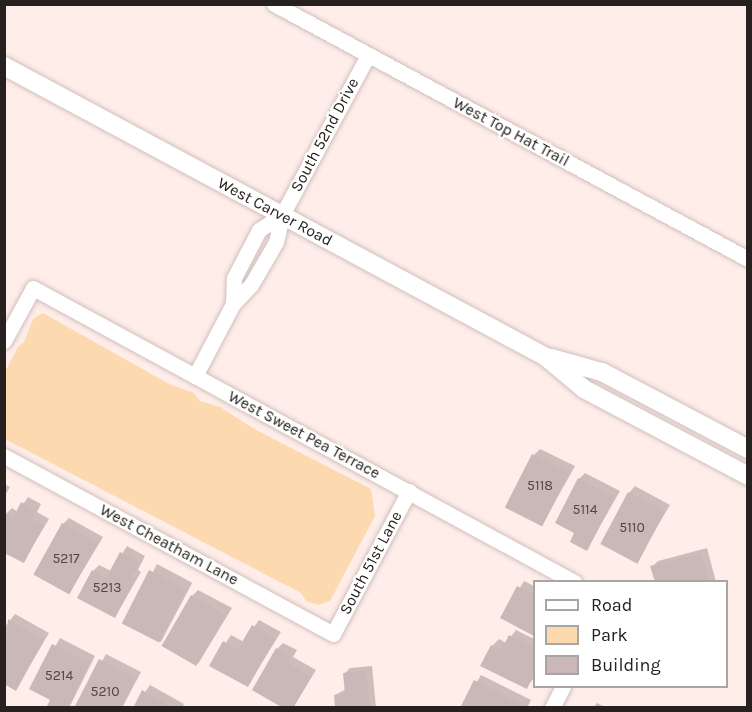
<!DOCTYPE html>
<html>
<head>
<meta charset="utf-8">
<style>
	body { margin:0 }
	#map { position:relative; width:752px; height:712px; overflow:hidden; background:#feede9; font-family:Karla,sans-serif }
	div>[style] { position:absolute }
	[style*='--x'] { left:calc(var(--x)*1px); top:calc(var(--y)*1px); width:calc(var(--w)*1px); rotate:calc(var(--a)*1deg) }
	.green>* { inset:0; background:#fcd9af }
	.shadow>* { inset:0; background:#0003; transform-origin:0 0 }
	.building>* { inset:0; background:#cab8b9; transform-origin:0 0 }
	.roads { filter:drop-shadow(0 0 2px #d0c0bc) drop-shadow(0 0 2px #d0c0bc) }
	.minor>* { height:15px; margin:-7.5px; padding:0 7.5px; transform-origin:7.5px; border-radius:7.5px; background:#fff }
	.tertiary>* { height:18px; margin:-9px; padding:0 9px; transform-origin:9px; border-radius:9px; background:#fff }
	span { translate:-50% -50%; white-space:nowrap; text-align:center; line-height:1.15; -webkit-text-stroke:4.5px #fff; paint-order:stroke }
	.number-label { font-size:14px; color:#4f4645 }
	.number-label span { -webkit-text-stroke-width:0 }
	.street-label { font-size:16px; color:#26201e }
	.frame { position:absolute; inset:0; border:6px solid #26201e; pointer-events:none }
	.legend { position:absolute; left:533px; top:580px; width:195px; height:108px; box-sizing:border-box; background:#fff; border:2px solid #a8a6a5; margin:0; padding:8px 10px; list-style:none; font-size:18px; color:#26201e }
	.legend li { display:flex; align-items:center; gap:12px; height:30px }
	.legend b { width:30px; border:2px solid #a8a6a5 }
</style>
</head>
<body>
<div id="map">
	<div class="green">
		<div style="clip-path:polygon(43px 313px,169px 384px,194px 393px,200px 401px,220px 407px,256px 430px,371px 489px,375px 516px,330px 601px,318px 605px,306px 601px,301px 593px,5px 439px,5px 372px,18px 347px,24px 342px,33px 319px)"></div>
	</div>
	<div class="shadow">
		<div style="clip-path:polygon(540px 449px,575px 466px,542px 525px,534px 455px)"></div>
		<div style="clip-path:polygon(585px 473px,620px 491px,587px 549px,576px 532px,579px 479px)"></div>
		<div style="clip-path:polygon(4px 484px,10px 487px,4px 497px)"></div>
		<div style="clip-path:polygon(635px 486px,670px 505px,636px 562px,629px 493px)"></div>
		<div style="clip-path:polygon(28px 497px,41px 504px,37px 512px,49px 519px,24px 561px,4px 516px,12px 508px,18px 512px)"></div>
		<div style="clip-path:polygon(69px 518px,103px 537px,70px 592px,63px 524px)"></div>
		<div style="clip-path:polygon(127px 546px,145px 556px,138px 570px,141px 572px,115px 617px,93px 571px,99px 565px,111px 571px)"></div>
		<div style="clip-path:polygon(707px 548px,716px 582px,656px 582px,652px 567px,658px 561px)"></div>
		<div style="left:157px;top:564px;width:40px;height:67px;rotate:28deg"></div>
		<div style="clip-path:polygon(524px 581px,534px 586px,534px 634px,502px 618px)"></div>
		<div style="clip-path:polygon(198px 590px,232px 608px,198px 664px,192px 596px)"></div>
		<div style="clip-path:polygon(15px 614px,49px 633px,16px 689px,4px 674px,4px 628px)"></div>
		<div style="clip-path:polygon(259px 620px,281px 632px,247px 686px,211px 665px,231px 635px,244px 642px)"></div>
		<div style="clip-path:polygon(516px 630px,534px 639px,534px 678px,526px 688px,482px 665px,492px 646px,499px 639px,506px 643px)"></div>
		<div style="clip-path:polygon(60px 638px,95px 656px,69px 708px,49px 708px,52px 699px,31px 689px)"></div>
		<div style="clip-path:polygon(283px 643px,297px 650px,293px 657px,316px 670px,293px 708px,277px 649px)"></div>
		<div style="clip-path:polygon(106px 654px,141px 672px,122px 708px,77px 705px)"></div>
		<div style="clip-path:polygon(372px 666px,376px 708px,336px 708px,335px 695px,346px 689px,344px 674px,350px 668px)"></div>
		<div style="clip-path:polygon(481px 675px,531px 700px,527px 708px,461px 708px)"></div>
		<div style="clip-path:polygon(150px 685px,184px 704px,182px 708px,134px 708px)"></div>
		<div style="clip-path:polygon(597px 703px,607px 708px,593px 708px)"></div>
	</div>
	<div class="building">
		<div style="left:532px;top:454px;width:42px;height:60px;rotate:27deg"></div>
		<div style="clip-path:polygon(578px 478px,615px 497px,587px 551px,570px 542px,574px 533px,555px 523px)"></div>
		<div style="left:628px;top:492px;width:42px;height:59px;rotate:28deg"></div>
		<div style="clip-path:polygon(21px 502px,36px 510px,32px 519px,44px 525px,24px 563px,4px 553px,4px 514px,13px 518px)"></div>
		<div style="left:62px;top:523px;width:41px;height:59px;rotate:29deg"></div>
		<div style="clip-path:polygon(120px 552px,140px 562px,132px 576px,136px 578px,115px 618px,77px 598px,92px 570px,106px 578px)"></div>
		<div style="clip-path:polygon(701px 553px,709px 582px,655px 582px,650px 566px)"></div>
		<div style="left:149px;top:570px;width:42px;height:60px;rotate:27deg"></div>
		<div style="clip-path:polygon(517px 586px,534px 595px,534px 636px,500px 618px)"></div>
		<div style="left:191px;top:595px;width:40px;height:59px;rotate:30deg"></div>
		<div style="clip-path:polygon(8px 619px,44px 640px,16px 691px,4px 684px)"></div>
		<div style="clip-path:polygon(252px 625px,276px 638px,248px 687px,209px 666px,223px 641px,238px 649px)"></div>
		<div style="clip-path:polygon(509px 635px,534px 648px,534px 674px,527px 689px,480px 666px,491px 645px,501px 650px)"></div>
		<div style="clip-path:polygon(52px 644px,90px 662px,67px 708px,46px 708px,50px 700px,29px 689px)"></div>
		<div style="clip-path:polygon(276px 648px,292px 657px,288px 663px,311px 677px,293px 708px,283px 708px,252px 690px)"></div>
		<div style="clip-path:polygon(99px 659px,136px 678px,121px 708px,75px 706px)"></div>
		<div style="clip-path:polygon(366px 671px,370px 708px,335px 708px,334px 695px,345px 694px,343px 673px)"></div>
		<div style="clip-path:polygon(474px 680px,527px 708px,460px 708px)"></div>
		<div style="clip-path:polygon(142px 690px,174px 708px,133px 708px)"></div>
	</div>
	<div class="roads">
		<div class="minor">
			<div style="--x:274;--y:4;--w:538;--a:28.28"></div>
			<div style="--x:233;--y:304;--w:26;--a:-88"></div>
			<div style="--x:234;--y:278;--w:54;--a:-62.5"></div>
			<div style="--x:259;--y:230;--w:27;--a:-33"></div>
			<div style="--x:4;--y:341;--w:60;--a:-61.3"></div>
			<div style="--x:33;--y:288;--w:616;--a:28.52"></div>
			<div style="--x:195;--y:376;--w:81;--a:-62.2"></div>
			<div style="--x:233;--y:304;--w:26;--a:-47"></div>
			<div style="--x:251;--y:285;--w:50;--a:-59.8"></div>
			<div style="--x:276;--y:242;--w:28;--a:-77"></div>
			<div style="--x:282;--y:215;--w:182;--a:-61.7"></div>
			<div style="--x:4;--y:456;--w:374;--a:28.4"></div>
			<div style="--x:333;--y:634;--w:162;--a:-62"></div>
			<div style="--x:552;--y:708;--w:25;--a:-63"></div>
		</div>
		<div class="tertiary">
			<div style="--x:4;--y:66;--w:615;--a:28.23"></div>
			<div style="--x:546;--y:357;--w:50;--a:40.1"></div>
			<div style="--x:584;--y:389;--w:186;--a:27.9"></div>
			<div style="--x:551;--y:358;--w:53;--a:15.4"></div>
			<div style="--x:602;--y:372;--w:165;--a:27.8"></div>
		</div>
	</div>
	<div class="number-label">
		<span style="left:540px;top:486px">5118</span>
		<span style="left:585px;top:510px">5114</span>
		<span style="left:632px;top:528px">5110</span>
		<span style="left:66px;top:559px">5217</span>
		<span style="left:107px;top:588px">5213</span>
		<span style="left:59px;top:676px">5214</span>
		<span style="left:105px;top:692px">5210</span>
	</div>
	<div class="street-label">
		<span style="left:511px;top:132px;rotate:28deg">West Top Hat Trail</span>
		<span style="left:325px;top:135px;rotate:-62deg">South 52nd Drive</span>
		<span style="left:275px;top:212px;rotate:28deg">West Carver Road</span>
		<span style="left:304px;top:435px;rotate:28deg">West Sweet Pea Terrace</span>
		<span style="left:169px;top:545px;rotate:28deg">West Cheatham Lane</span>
		<span style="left:371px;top:563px;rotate:-62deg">South 51st Lane</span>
	</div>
	<div class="frame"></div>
	<ul class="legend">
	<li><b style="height:8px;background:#fff"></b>Road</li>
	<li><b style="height:16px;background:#fcd9af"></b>Park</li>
	<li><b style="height:16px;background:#cab8b9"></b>Building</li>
	</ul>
</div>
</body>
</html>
